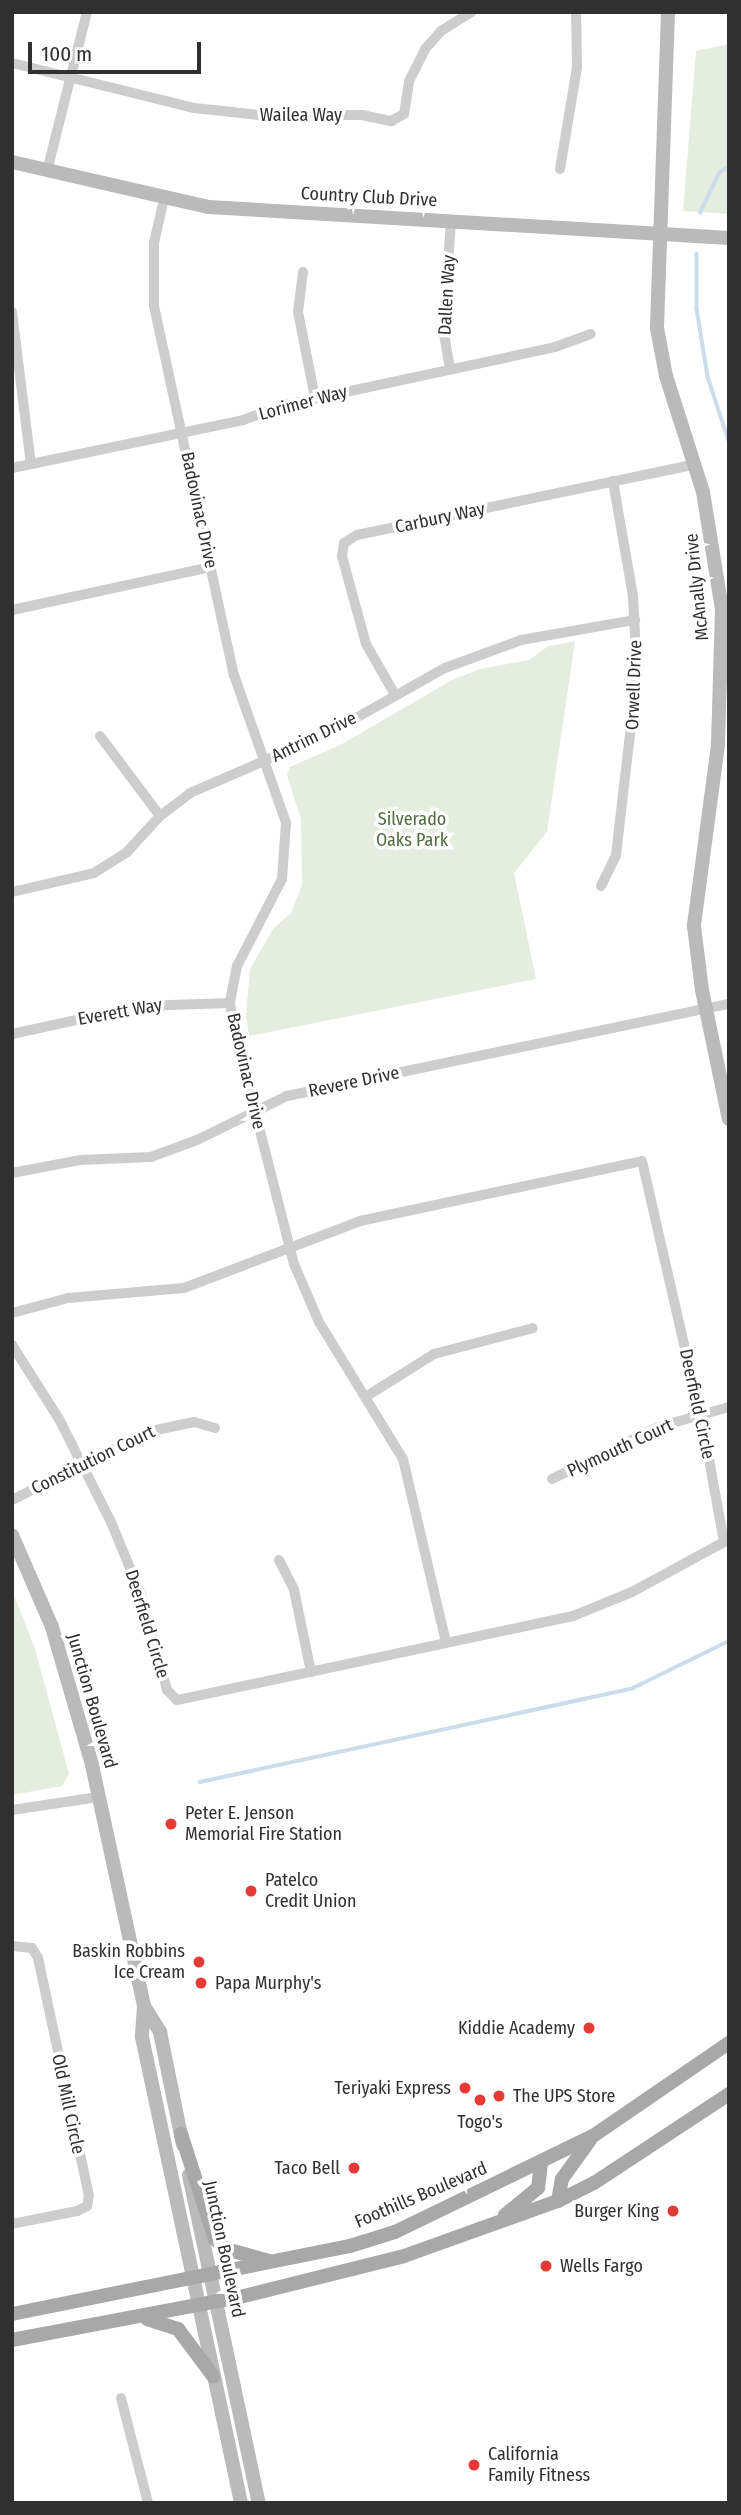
<!DOCTYPE html>
<html>
<head>
<meta charset="utf-8">
<style>
	body { margin:0 }
	#map { position:relative; width:741px; height:2515px; overflow:hidden; background:#fff; font-family:"Fira Sans Condensed",sans-serif }
	div>[style] { position:absolute }
	[style*='--x'] { left:calc(var(--x)*1px); top:calc(var(--y)*1px); width:calc(var(--w)*1px); rotate:calc(var(--a)*1deg) }
	.green>* { inset:0; background:#e5eddf }
	.stream>* { height:3.5px; margin:-1.75px; padding:0 1.75px; transform-origin:1.75px; border-radius:1.75px; background:#cbdcec }
	.street>* { height:10px; margin:-5px; padding:0 5px; transform-origin:5px; border-radius:5px; background:#cdcdcd }
	.secondary>* { height:14px; margin:-7px; padding:0 7px; transform-origin:7px; border-radius:7px; background:#bababa }
	.primary>* { height:14px; margin:-7px; padding:0 7px; transform-origin:7px; border-radius:7px; background:#a8a8a8 }
	.dots>* { width:19px; height:19px; translate:-50% -50%; box-sizing:border-box; border:4px solid #fff; border-radius:50% }
	span { translate:-50% -50%; white-space:nowrap; text-align:center; line-height:1.15; -webkit-text-stroke:7px #fff; paint-order:stroke }
	.street-label { font-size:18px; color:#303030 }
	.park-label { font-size:18px; color:#4e6c3d }
	.poi-label { font-size:18px; color:#303030 }
	.left { translate:0 -50%; text-align:left }
	.right { translate:-100% -50%; text-align:right }
	.frame { position:absolute; inset:0; border:14px solid #303030; pointer-events:none }
	.scale { position:absolute; left:28px; top:42px; width:173px; height:32px; box-sizing:border-box; border:4px solid #303030; border-top:0; padding-left:9px; font-size:21px; line-height:24px; white-space:nowrap; color:#303030; -webkit-text-stroke:5px #fff; paint-order:stroke }
</style>
</head>
<body>
<div id="map">
	<div class="green">
		<div style="clip-path:polygon(729px 44px,729px 214px,683px 211px,696px 51px)"></div>
		<div style="clip-path:polygon(575px 641px,547px 832px,514px 873px,536px 979px,249px 1036px,246px 1014px,250px 969px,273px 929px,291px 913px,302px 885px,301px 820px,287px 775px,290px 767px,342px 744px,452px 680px,480px 669px,529px 660px,547px 647px)"></div>
		<div style="clip-path:polygon(12px 1590px,35px 1649px,69px 1774px,62px 1786px,12px 1795px)"></div>
	</div>
	<div class="stream">
		<div style="--x:700;--y:213;--w:44;--a:-64.6"></div>
		<div style="--x:719;--y:173;--w:12;--a:-35"></div>
		<div style="--x:697;--y:254;--w:55;--a:90"></div>
		<div style="--x:697;--y:309;--w:69;--a:80.8"></div>
		<div style="--x:708;--y:377;--w:67;--a:71.8"></div>
		<div style="--x:200;--y:1782;--w:443;--a:-12.2"></div>
		<div style="--x:633;--y:1688;--w:107;--a:-26.1"></div>
	</div>
	<div class="street">
		<div style="--x:12;--y:63;--w:187;--a:13.9"></div>
		<div style="--x:194;--y:108;--w:65;--a:6.1"></div>
		<div style="--x:259;--y:115;--w:103;--a:0"></div>
		<div style="--x:362;--y:115;--w:30;--a:12"></div>
		<div style="--x:391;--y:121;--w:15;--a:-28"></div>
		<div style="--x:404;--y:114;--w:33;--a:-81"></div>
		<div style="--x:409;--y:81;--w:36;--a:-63"></div>
		<div style="--x:425;--y:49;--w:24;--a:-48"></div>
		<div style="--x:441;--y:31;--w:36;--a:-32"></div>
		<div style="--x:560;--y:169;--w:103;--a:-80.5"></div>
		<div style="--x:577;--y:67;--w:55;--a:-91"></div>
		<div style="--x:47;--y:171;--w:164;--a:-75.9"></div>
		<div style="--x:164;--y:199;--w:45;--a:102.8"></div>
		<div style="--x:154;--y:243;--w:63;--a:90"></div>
		<div style="--x:154;--y:306;--w:378;--a:77.8"></div>
		<div style="--x:234;--y:675;--w:157;--a:70.6"></div>
		<div style="--x:286;--y:823;--w:56;--a:94.1"></div>
		<div style="--x:282;--y:879;--w:98;--a:117.3"></div>
		<div style="--x:237;--y:966;--w:38;--a:101"></div>
		<div style="--x:230;--y:1003;--w:22;--a:82"></div>
		<div style="--x:233;--y:1025;--w:247;--a:75.7"></div>
		<div style="--x:294;--y:1264;--w:63;--a:66.7"></div>
		<div style="--x:319;--y:1322;--w:161;--a:58.5"></div>
		<div style="--x:403;--y:1459;--w:188;--a:76.8"></div>
		<div style="--x:303;--y:272;--w:40;--a:97.1"></div>
		<div style="--x:298;--y:312;--w:88;--a:78.8"></div>
		<div style="--x:12;--y:312;--w:153;--a:82.9"></div>
		<div style="--x:450;--y:369;--w:42;--a:-99.7"></div>
		<div style="--x:443;--y:328;--w:107;--a:-85.7"></div>
		<div style="--x:12;--y:468;--w:236;--a:-11.7"></div>
		<div style="--x:243;--y:420;--w:45;--a:-19.7"></div>
		<div style="--x:285;--y:405;--w:276;--a:-12.1"></div>
		<div style="--x:555;--y:347;--w:38;--a:-20"></div>
		<div style="--x:12;--y:610;--w:204;--a:-12.2"></div>
		<div style="--x:394;--y:693;--w:56;--a:-119.7"></div>
		<div style="--x:366;--y:644;--w:91;--a:-105.3"></div>
		<div style="--x:342;--y:556;--w:13;--a:-81"></div>
		<div style="--x:344;--y:543;--w:15;--a:-32"></div>
		<div style="--x:357;--y:535;--w:346;--a:-11.8"></div>
		<div style="--x:100;--y:736;--w:100;--a:53.1"></div>
		<div style="--x:601;--y:886;--w:34;--a:-64"></div>
		<div style="--x:616;--y:855;--w:183;--a:-83.4"></div>
		<div style="--x:637;--y:673;--w:77;--a:-93"></div>
		<div style="--x:633;--y:596;--w:117;--a:-99.9"></div>
		<div style="--x:12;--y:892;--w:84;--a:-13"></div>
		<div style="--x:94;--y:873;--w:39;--a:-32"></div>
		<div style="--x:127;--y:852;--w:49;--a:-47.5"></div>
		<div style="--x:160;--y:816;--w:38;--a:-37"></div>
		<div style="--x:190;--y:793;--w:156;--a:-23.4"></div>
		<div style="--x:333;--y:731;--w:129;--a:-29.4"></div>
		<div style="--x:445;--y:668;--w:81;--a:-20.2"></div>
		<div style="--x:521;--y:640;--w:116;--a:-10"></div>
		<div style="--x:12;--y:1034;--w:131;--a:-12.3"></div>
		<div style="--x:140;--y:1006;--w:90;--a:-1.9"></div>
		<div style="--x:12;--y:1173;--w:69;--a:-10.8"></div>
		<div style="--x:80;--y:1160;--w:71;--a:-2.4"></div>
		<div style="--x:151;--y:1157;--w:49;--a:-20.3"></div>
		<div style="--x:197;--y:1140;--w:100;--a:-26.1"></div>
		<div style="--x:287;--y:1096;--w:451;--a:-11.8"></div>
		<div style="--x:12;--y:1313;--w:58;--a:-15"></div>
		<div style="--x:68;--y:1298;--w:116;--a:-4.9"></div>
		<div style="--x:184;--y:1288;--w:188;--a:-20.8"></div>
		<div style="--x:360;--y:1221;--w:288;--a:-12"></div>
		<div style="--x:642;--y:1161;--w:278;--a:77.1"></div>
		<div style="--x:704;--y:1432;--w:112;--a:79.7"></div>
		<div style="--x:724;--y:1542;--w:105;--a:151.5"></div>
		<div style="--x:632;--y:1592;--w:64;--a:157.9"></div>
		<div style="--x:573;--y:1616;--w:405;--a:168"></div>
		<div style="--x:177;--y:1700;--w:14;--a:-135"></div>
		<div style="--x:167;--y:1690;--w:98;--a:-105.3"></div>
		<div style="--x:141;--y:1595;--w:79;--a:-112.3"></div>
		<div style="--x:111;--y:1522;--w:115;--a:-116.8"></div>
		<div style="--x:59;--y:1419;--w:88;--a:-122.4"></div>
		<div style="--x:367;--y:1396;--w:79;--a:-32.1"></div>
		<div style="--x:434;--y:1354;--w:102;--a:-14.7"></div>
		<div style="--x:552;--y:1479;--w:118;--a:-26.1"></div>
		<div style="--x:658;--y:1427;--w:74;--a:-15.7"></div>
		<div style="--x:12;--y:1500;--w:155;--a:-26.4"></div>
		<div style="--x:151;--y:1431;--w:44;--a:-11.8"></div>
		<div style="--x:194;--y:1422;--w:22;--a:16"></div>
		<div style="--x:279;--y:1560;--w:34;--a:63"></div>
		<div style="--x:294;--y:1590;--w:84;--a:78.3"></div>
		<div style="--x:12;--y:1810;--w:87;--a:-8.6"></div>
		<div style="--x:12;--y:1946;--w:20;--a:6"></div>
		<div style="--x:32;--y:1948;--w:12;--a:59"></div>
		<div style="--x:38;--y:1958;--w:242;--a:77.9"></div>
		<div style="--x:89;--y:2195;--w:11;--a:100"></div>
		<div style="--x:87;--y:2206;--w:11;--a:153"></div>
		<div style="--x:77;--y:2211;--w:66;--a:168.7"></div>
		<div style="--x:121;--y:2398;--w:108;--a:75.6"></div>
	</div>
	<div class="secondary">
		<div style="--x:668;--y:12;--w:316;--a:92"></div>
		<div style="--x:657;--y:328;--w:49;--a:79.4"></div>
		<div style="--x:666;--y:376;--w:122;--a:72.3"></div>
		<div style="--x:703;--y:492;--w:119;--a:80.8"></div>
		<div style="--x:722;--y:609;--w:136;--a:91.7"></div>
		<div style="--x:718;--y:745;--w:183;--a:97.6"></div>
		<div style="--x:694;--y:926;--w:64;--a:82.9"></div>
		<div style="--x:702;--y:990;--w:132;--a:78.2"></div>
		<div style="--x:12;--y:162;--w:202;--a:12.9"></div>
		<div style="--x:209;--y:207;--w:521;--a:3.41"></div>
		<div style="--x:12;--y:1535;--w:100;--a:66.5"></div>
		<div style="--x:52;--y:1627;--w:144;--a:73.8"></div>
		<div style="--x:92;--y:1765;--w:247;--a:77.8"></div>
		<div style="--x:144;--y:2006;--w:31;--a:94"></div>
		<div style="--x:142;--y:2037;--w:476;--a:78"></div>
		<div style="--x:144;--y:2006;--w:31;--a:58"></div>
		<div style="--x:160;--y:2032;--w:115;--a:78.5"></div>
		<div style="--x:189;--y:2175;--w:335;--a:78"></div>
	</div>
	<div class="primary">
		<div style="--x:181;--y:2134;--w:110;--a:72.1"></div>
		<div style="--x:215;--y:2239;--w:15;--a:42"></div>
		<div style="--x:226;--y:2249;--w:45;--a:15.6"></div>
		<div style="--x:558;--y:2201;--w:22;--a:-80"></div>
		<div style="--x:562;--y:2179;--w:48;--a:-54.3"></div>
		<div style="--x:505;--y:2215;--w:43;--a:-39.3"></div>
		<div style="--x:538;--y:2188;--w:25;--a:-83"></div>
		<div style="--x:12;--y:2314;--w:345;--a:-11.4"></div>
		<div style="--x:350;--y:2246;--w:47;--a:-17.3"></div>
		<div style="--x:395;--y:2232;--w:220;--a:-25.9"></div>
		<div style="--x:593;--y:2136;--w:165;--a:-34.4"></div>
		<div style="--x:147;--y:2319;--w:33;--a:18"></div>
		<div style="--x:178;--y:2329;--w:59;--a:53.3"></div>
		<div style="--x:12;--y:2340;--w:232;--a:-10.7"></div>
		<div style="--x:240;--y:2297;--w:169;--a:-14"></div>
		<div style="--x:404;--y:2256;--w:164;--a:-19.7"></div>
		<div style="--x:558;--y:2201;--w:40;--a:-26.6"></div>
		<div style="--x:594;--y:2183;--w:162;--a:-33.4"></div>
	</div>
	<div class="dots">
		<div style="left:171px;top:1824px;background:#e53a35"></div>
		<div style="left:251px;top:1891px;background:#e53a35"></div>
		<div style="left:199px;top:1962px;background:#e53a35"></div>
		<div style="left:201px;top:1983px;background:#e53a35"></div>
		<div style="left:589px;top:2028px;background:#e53a35"></div>
		<div style="left:465px;top:2088px;background:#e53a35"></div>
		<div style="left:499px;top:2096px;background:#e53a35"></div>
		<div style="left:480px;top:2100px;background:#e53a35"></div>
		<div style="left:354px;top:2168px;background:#e53a35"></div>
		<div style="left:673px;top:2211px;background:#e53a35"></div>
		<div style="left:546px;top:2266px;background:#e53a35"></div>
		<div style="left:474px;top:2465px;background:#e53a35"></div>
	</div>
	<div class="street-label">
		<span style="left:301px;top:115px">Wailea Way</span>
		<span style="left:369px;top:197px;rotate:3deg">Country Club Drive</span>
		<span style="left:447px;top:295px;rotate:-87deg">Dallen Way</span>
		<span style="left:303px;top:403px;rotate:-15deg">Lorimer Way</span>
		<span style="left:199px;top:510px;rotate:78deg">Badovinac Drive</span>
		<span style="left:440px;top:518px;rotate:-12deg">Carbury Way</span>
		<span style="left:697px;top:587px;rotate:-96deg">McAnally Drive</span>
		<span style="left:634px;top:685px;rotate:-88deg">Orwell Drive</span>
		<span style="left:314px;top:737px;rotate:-26deg">Antrim Drive</span>
		<span style="left:120px;top:1012px;rotate:-10deg">Everett Way</span>
		<span style="left:246px;top:1071px;rotate:77deg">Badovinac Drive</span>
		<span style="left:354px;top:1082px;rotate:-12deg">Revere Drive</span>
		<span style="left:697px;top:1404px;rotate:78deg">Deerfield Circle</span>
		<span style="left:620px;top:1448px;rotate:-25deg">Plymouth Court</span>
		<span style="left:93px;top:1460px;rotate:-26deg">Constitution Court</span>
		<span style="left:147px;top:1624px;rotate:73deg">Deerfield Circle</span>
		<span style="left:92px;top:1701px;rotate:74deg">Junction Boulevard</span>
		<span style="left:68px;top:2104px;rotate:78deg">Old Mill Circle</span>
		<span style="left:421px;top:2195px;rotate:-23deg">Foothills Boulevard</span>
		<span style="left:224px;top:2249px;rotate:78deg">Junction Boulevard</span>
	</div>
	<div class="park-label">
		<span style="left:412px;top:830px">Silverado<br>Oaks Park</span>
	</div>
	<div class="poi-label">
		<span class="left" style="left:185px;top:1824px">Peter E. Jenson<br>Memorial Fire Station</span>
		<span class="left" style="left:265px;top:1891px">Patelco<br>Credit Union</span>
		<span class="right" style="left:185px;top:1962px">Baskin Robbins<br>Ice Cream</span>
		<span class="left" style="left:215px;top:1983px">Papa Murphy's</span>
		<span class="right" style="left:575px;top:2028px">Kiddie Academy</span>
		<span class="right" style="left:451px;top:2088px">Teriyaki Express</span>
		<span class="left" style="left:513px;top:2096px">The UPS Store</span>
		<span style="left:480px;top:2122px">Togo's</span>
		<span class="right" style="left:340px;top:2168px">Taco Bell</span>
		<span class="right" style="left:659px;top:2211px">Burger King</span>
		<span class="left" style="left:560px;top:2266px">Wells Fargo</span>
		<span class="left" style="left:488px;top:2465px">California<br>Family Fitness</span>
	</div>
	<div class="frame"></div>
	<div class="scale">100 m</div>
</div>
</body>
</html>
